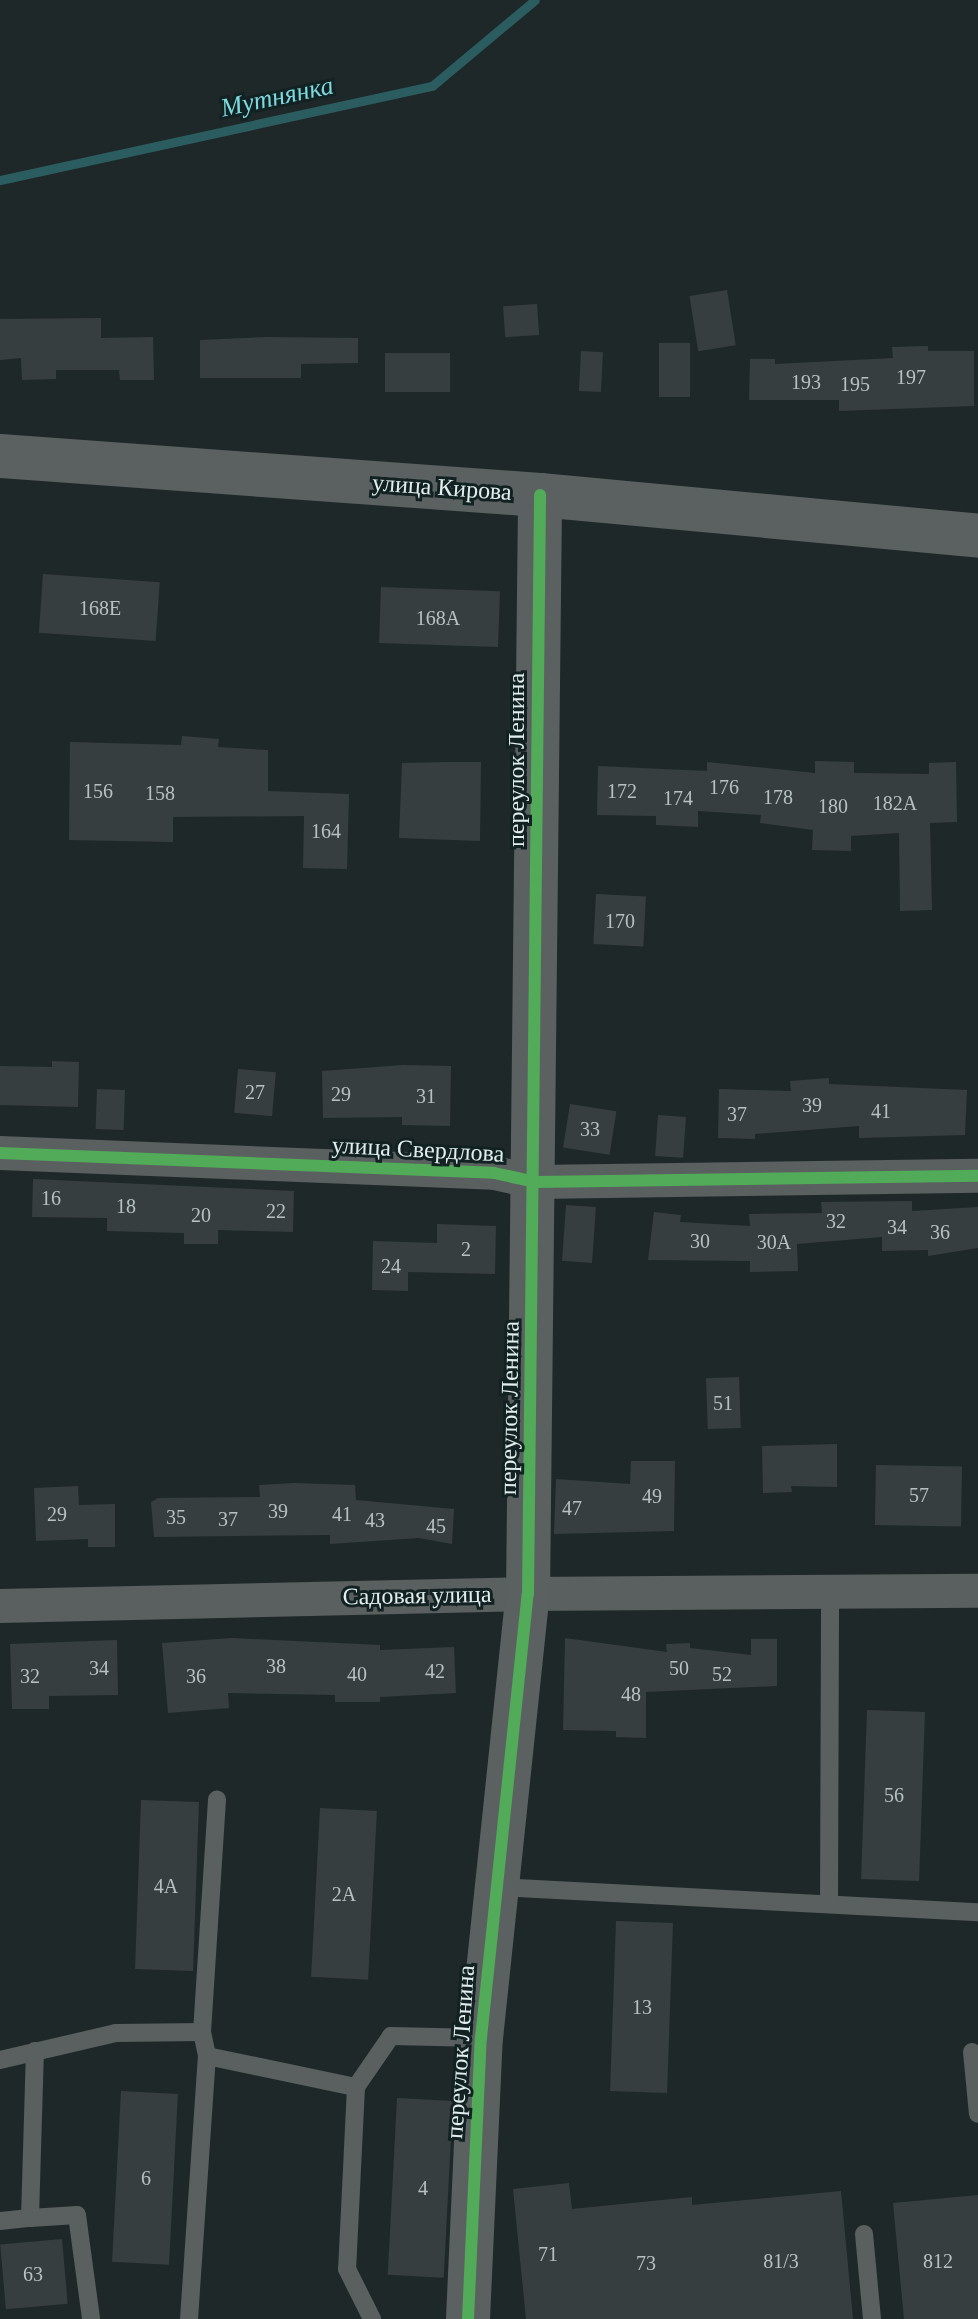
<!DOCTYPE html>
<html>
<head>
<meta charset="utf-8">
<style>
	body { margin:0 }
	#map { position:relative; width:978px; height:2319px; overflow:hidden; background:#1f2829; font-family:Georgia,serif }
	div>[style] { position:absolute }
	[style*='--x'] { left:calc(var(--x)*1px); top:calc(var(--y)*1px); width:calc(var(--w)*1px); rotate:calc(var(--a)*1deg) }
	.stream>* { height:9px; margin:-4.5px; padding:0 4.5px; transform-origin:4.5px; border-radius:4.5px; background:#2b5d60 }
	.building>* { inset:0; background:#373e3f; transform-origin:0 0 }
	.lane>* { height:18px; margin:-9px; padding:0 9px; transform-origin:9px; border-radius:9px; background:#5a5f5f }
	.street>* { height:34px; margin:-17px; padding:0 17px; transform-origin:17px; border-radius:17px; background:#5a5f5f }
	.secondary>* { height:44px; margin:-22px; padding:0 22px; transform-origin:22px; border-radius:22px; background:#5b6161 }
	.cycleway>* { height:12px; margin:-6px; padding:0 6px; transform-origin:6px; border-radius:6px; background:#51ab58 }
	span { translate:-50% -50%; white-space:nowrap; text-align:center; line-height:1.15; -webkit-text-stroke:6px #122223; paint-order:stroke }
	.number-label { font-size:20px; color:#b7c1c2 }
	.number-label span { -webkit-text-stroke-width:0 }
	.street-label { font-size:24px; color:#e2eded }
	.water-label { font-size:26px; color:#7ed9df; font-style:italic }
</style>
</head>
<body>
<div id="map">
	<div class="stream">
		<div style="--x:0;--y:180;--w:442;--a:-12.3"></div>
		<div style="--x:432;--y:86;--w:134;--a:-39.9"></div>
	</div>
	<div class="building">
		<div style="left:727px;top:290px;width:56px;height:38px;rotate:81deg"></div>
		<div style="left:537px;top:304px;width:31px;height:34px;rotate:86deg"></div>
		<div style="clip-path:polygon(101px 318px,101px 338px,153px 337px,154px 380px,120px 380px,119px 370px,56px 370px,56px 379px,22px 380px,21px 358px,0 360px,0 319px)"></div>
		<div style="clip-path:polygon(265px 337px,358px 338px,358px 363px,301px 364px,301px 378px,200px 378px,200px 340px)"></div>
		<div style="left:659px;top:343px;width:31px;height:54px"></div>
		<div style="clip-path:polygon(928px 346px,928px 351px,974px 351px,974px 406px,839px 411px,839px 400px,749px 400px,750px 359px,775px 359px,775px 364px,893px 358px,892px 347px)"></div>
		<div style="left:581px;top:351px;width:22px;height:40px;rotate:3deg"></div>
		<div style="left:385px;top:353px;width:65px;height:39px"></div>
		<div style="left:43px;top:574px;width:117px;height:59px;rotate:4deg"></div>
		<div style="left:381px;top:587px;width:119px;height:56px;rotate:2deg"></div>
		<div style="clip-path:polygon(182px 736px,219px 739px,218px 747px,268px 750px,268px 791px,349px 794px,347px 869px,303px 868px,304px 816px,173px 817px,173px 842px,69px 840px,70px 742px,181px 745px)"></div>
		<div style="clip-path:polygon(815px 761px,854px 762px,854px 773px,929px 774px,929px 763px,956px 762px,957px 822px,930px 823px,932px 910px,900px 911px,899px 833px,851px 836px,851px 851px,812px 850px,813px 830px,760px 823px,761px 815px,698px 811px,698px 827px,656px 825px,656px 816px,597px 815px,598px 766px,707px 771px,707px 762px,815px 773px)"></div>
		<div style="clip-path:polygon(448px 762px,481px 762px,480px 841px,399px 838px,402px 763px)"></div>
		<div style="left:596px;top:894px;width:50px;height:50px;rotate:3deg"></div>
		<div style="clip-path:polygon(52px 1061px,79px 1062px,78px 1107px,0 1105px,0 1066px,52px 1067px)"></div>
		<div style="clip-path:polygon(403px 1065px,451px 1066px,450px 1126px,402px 1125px,402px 1117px,323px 1118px,322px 1071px)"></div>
		<div style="left:238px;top:1069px;width:38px;height:44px;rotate:5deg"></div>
		<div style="clip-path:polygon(829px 1078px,829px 1084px,967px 1090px,965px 1135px,859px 1138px,859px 1126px,755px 1134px,755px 1139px,718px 1138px,719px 1089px,791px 1091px,790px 1081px)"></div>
		<div style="left:97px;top:1089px;width:28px;height:40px;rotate:2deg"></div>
		<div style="left:570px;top:1104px;width:47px;height:44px;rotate:9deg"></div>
		<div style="left:658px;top:1115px;width:28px;height:41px;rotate:4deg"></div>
		<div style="clip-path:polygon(33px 1179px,294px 1191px,293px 1232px,218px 1230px,218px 1244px,184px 1244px,184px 1233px,107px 1231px,107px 1218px,32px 1217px)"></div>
		<div style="clip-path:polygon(912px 1201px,912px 1211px,978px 1207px,978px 1248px,928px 1256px,928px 1250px,882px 1251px,882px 1237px,797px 1244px,798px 1271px,750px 1272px,750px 1261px,648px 1260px,654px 1212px,681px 1215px,680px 1222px,750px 1226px,749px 1214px,822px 1213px,821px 1202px)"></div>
		<div style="left:566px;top:1205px;width:30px;height:56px;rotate:4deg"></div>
		<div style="clip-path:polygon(437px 1224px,496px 1226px,495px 1274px,408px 1272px,408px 1291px,372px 1290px,373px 1241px,437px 1243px)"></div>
		<div style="left:739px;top:1377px;width:51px;height:33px;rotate:88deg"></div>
		<div style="clip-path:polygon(837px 1444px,837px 1487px,791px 1486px,792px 1492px,763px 1493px,762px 1446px)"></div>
		<div style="clip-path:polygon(631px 1461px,675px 1461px,674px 1531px,554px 1534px,556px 1479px,630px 1484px)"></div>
		<div style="left:876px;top:1465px;width:86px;height:60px;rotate:1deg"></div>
		<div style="clip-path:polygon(294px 1483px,355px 1485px,356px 1500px,454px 1509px,452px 1544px,419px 1538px,330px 1544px,330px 1535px,154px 1537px,151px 1502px,158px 1498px,260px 1497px,259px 1485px)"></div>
		<div style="clip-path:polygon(78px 1486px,79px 1505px,115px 1504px,115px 1547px,88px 1547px,88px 1539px,36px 1541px,34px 1488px)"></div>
		<div style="clip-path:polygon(232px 1638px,380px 1645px,380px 1650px,454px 1647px,456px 1693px,380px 1697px,380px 1702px,335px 1702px,335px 1695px,228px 1693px,229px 1708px,168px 1713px,162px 1643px)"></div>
		<div style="clip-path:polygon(565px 1638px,667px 1652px,666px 1644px,690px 1643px,690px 1648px,751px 1655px,751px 1639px,777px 1639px,777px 1686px,646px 1692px,646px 1738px,616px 1737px,616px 1731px,563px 1730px)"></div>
		<div style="clip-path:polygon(117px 1640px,118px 1695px,49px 1696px,49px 1709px,12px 1709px,10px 1644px)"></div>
		<div style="left:867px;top:1710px;width:58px;height:169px;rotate:2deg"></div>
		<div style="left:141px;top:1800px;width:58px;height:169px;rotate:2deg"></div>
		<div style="left:320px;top:1808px;width:57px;height:169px;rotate:3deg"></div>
		<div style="left:616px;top:1921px;width:57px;height:170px;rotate:2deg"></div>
		<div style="left:121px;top:2091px;width:57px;height:171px;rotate:3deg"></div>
		<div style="left:397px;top:2098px;width:56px;height:177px;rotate:3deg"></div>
		<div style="clip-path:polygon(569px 2183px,572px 2209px,692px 2197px,692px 2205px,841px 2191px,853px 2319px,526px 2319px,513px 2189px)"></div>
		<div style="clip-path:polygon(978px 2195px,978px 2319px,904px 2319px,893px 2203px)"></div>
		<div style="left:62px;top:2239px;width:65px;height:62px;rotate:85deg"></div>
	</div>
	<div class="lane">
		<div style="--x:497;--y:1887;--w:482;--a:3"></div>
		<div style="--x:829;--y:1903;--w:311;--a:-89.8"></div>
		<div style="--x:202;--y:2032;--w:233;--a:-86.3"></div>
		<div style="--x:972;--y:2052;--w:62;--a:84.5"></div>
		<div style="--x:0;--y:2060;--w:119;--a:-13.1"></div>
		<div style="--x:116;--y:2033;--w:86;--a:-0.7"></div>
		<div style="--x:202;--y:2032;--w:25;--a:78"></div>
		<div style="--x:207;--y:2056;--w:152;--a:11.8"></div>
		<div style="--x:356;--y:2087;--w:62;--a:-55.5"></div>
		<div style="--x:391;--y:2036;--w:90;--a:1.3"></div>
		<div style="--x:356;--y:2087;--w:182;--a:92.8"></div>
		<div style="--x:347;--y:2269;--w:56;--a:63.4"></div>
		<div style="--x:30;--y:2218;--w:47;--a:-3.7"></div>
		<div style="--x:77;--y:2215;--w:105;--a:82.3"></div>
		<div style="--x:0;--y:2221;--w:30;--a:-6"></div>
		<div style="--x:30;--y:2218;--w:167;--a:-88.3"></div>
		<div style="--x:864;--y:2234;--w:85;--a:84.6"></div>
		<div style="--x:189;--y:2319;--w:264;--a:-86.1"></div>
	</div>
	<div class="street">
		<div style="--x:0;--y:1153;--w:494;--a:2.3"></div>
		<div style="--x:494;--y:1173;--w:43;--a:12.1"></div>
		<div style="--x:536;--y:1182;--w:442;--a:-0.8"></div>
		<div style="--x:0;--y:1606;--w:528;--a:-1.3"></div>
		<div style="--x:528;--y:1594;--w:450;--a:-0.4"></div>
	</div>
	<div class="secondary">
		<div style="--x:0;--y:456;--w:541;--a:4.13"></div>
		<div style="--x:540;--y:495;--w:440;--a:5.3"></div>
		<div style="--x:468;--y:2319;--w:281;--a:-87.4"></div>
		<div style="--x:481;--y:2038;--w:446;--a:-84"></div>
		<div style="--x:528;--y:1594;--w:1099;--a:-89.37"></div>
	</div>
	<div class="cycleway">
		<div style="--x:0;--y:1153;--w:494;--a:2.3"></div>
		<div style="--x:494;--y:1173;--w:43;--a:12.1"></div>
		<div style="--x:536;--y:1182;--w:442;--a:-0.8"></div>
		<div style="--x:468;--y:2319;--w:281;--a:-87.4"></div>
		<div style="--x:481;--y:2038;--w:446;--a:-84"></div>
		<div style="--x:528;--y:1594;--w:1099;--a:-89.37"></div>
	</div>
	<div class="number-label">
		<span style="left:911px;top:377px">197</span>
		<span style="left:806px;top:382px">193</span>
		<span style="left:855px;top:384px">195</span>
		<span style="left:100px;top:608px">168Е</span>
		<span style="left:438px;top:618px">168А</span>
		<span style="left:724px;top:787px">176</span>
		<span style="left:98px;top:791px">156</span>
		<span style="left:622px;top:791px">172</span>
		<span style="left:160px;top:793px">158</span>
		<span style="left:778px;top:797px">178</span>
		<span style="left:678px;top:798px">174</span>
		<span style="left:895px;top:803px">182А</span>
		<span style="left:833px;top:806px">180</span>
		<span style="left:326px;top:831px">164</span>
		<span style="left:620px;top:921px">170</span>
		<span style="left:255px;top:1092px">27</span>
		<span style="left:341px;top:1094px">29</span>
		<span style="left:426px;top:1096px">31</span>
		<span style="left:812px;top:1105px">39</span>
		<span style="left:881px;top:1111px">41</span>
		<span style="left:737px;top:1114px">37</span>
		<span style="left:590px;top:1129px">33</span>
		<span style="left:51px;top:1198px">16</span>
		<span style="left:126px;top:1206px">18</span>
		<span style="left:276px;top:1211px">22</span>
		<span style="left:201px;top:1215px">20</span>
		<span style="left:836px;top:1221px">32</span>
		<span style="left:897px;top:1227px">34</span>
		<span style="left:940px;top:1232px">36</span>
		<span style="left:700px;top:1241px">30</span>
		<span style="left:774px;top:1242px">30А</span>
		<span style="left:466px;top:1249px">2</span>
		<span style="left:391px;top:1266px">24</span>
		<span style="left:723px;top:1403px">51</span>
		<span style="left:919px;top:1495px">57</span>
		<span style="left:652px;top:1496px">49</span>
		<span style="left:572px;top:1508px">47</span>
		<span style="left:278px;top:1511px">39</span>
		<span style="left:57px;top:1514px">29</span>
		<span style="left:342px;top:1514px">41</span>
		<span style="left:176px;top:1517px">35</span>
		<span style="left:228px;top:1519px">37</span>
		<span style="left:375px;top:1520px">43</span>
		<span style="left:436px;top:1526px">45</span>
		<span style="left:276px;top:1666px">38</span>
		<span style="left:99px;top:1668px">34</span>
		<span style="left:679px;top:1668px">50</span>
		<span style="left:435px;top:1671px">42</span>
		<span style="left:357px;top:1674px">40</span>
		<span style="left:722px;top:1674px">52</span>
		<span style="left:30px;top:1676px">32</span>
		<span style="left:196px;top:1676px">36</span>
		<span style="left:631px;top:1694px">48</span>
		<span style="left:894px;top:1795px">56</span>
		<span style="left:166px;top:1886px">4А</span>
		<span style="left:344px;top:1894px">2А</span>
		<span style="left:642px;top:2007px">13</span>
		<span style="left:146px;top:2178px">6</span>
		<span style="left:423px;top:2188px">4</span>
		<span style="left:548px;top:2254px">71</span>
		<span style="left:781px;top:2261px">81/3</span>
		<span style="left:938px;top:2261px">812</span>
		<span style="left:646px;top:2263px">73</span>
		<span style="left:33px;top:2274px">63</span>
	</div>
	<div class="street-label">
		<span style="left:442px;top:488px;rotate:4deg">улица Кирова</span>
		<span style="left:517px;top:760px;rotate:-90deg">переулок Ленина</span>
		<span style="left:418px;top:1150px;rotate:3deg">улица Свердлова</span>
		<span style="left:510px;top:1408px;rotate:-89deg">переулок Ленина</span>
		<span style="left:417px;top:1596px;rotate:-1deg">Садовая улица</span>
		<span style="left:461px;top:2052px;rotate:-86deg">переулок Ленина</span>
	</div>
	<div class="water-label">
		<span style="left:277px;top:97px;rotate:-12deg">Мутнянка</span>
	</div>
</div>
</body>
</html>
